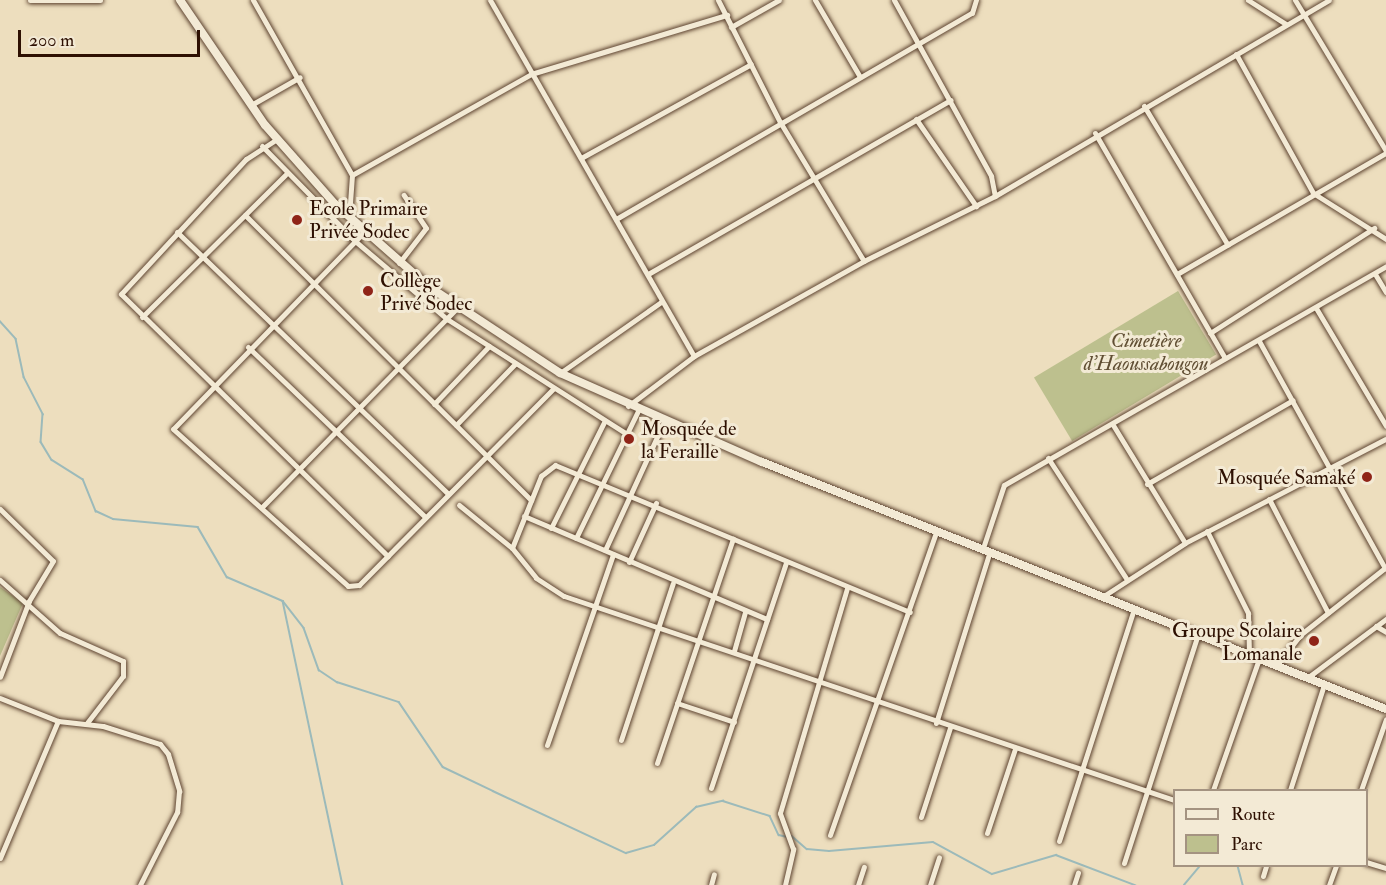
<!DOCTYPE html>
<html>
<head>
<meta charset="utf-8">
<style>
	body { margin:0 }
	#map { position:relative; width:1386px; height:885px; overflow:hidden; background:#eddebe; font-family:"IM FELL Double Pica",serif }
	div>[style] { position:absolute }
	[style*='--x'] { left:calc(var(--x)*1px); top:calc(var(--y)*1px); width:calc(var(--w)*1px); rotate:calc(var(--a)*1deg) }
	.green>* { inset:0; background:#bdc08e; transform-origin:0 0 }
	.stream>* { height:1.5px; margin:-0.75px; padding:0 0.75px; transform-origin:0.75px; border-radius:0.75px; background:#9cbaba }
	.roads { filter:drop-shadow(0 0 2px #5e4431) drop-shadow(0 0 2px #5e4431) }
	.street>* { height:5px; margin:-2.5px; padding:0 2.5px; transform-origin:2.5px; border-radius:2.5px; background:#f3ead5 }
	.secondary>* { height:8px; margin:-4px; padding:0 4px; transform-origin:4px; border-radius:4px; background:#f3ead5 }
	.dots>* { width:16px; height:16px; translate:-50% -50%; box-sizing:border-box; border:3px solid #f3ead5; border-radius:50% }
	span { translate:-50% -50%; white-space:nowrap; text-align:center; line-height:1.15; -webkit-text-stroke:6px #f3ead5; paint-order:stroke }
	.poi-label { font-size:20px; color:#2e1002 }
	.left { translate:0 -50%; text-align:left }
	.right { translate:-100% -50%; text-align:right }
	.park-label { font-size:20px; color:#604e33; font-style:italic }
	.legend { position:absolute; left:1173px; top:789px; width:195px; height:78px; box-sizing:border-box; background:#f3ead5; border:2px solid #a49381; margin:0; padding:8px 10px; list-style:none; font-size:18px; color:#2e1002 }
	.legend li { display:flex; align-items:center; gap:12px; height:30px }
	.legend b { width:30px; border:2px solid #a49381 }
	.scale { position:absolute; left:18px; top:30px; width:182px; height:27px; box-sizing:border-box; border:3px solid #2e1002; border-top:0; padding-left:8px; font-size:18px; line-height:21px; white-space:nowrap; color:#2e1002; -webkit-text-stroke:4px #f3ead5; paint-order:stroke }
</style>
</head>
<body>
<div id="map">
	<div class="green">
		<div style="left:1178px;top:291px;width:74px;height:168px;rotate:59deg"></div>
		<div style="clip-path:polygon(0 587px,23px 603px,0 656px)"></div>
	</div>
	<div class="stream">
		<div style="--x:0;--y:321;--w:24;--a:48"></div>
		<div style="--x:16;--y:339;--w:39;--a:78"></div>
		<div style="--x:24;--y:377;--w:42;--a:62.8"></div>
		<div style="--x:43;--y:414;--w:28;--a:94"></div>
		<div style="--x:41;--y:442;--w:21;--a:59"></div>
		<div style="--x:52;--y:460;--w:36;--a:32"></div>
		<div style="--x:83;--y:479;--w:35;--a:68"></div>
		<div style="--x:96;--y:511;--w:19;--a:25"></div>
		<div style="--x:113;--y:519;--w:85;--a:5.4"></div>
		<div style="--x:198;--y:527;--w:58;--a:59.9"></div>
		<div style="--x:227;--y:577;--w:61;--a:23.2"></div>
		<div style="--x:283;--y:601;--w:290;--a:78.1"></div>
		<div style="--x:283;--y:601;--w:34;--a:52"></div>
		<div style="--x:304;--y:628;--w:45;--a:70.3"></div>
		<div style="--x:319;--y:670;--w:22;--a:34"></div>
		<div style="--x:337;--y:682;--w:65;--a:17.9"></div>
		<div style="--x:399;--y:702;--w:78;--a:55.9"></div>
		<div style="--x:443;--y:767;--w:55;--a:25.6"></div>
		<div style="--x:493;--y:791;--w:147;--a:25"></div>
		<div style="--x:626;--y:853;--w:29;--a:-16"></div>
		<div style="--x:654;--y:845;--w:57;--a:-42.1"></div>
		<div style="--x:696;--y:807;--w:28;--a:-13"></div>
		<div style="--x:723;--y:801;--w:49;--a:17.7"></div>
		<div style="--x:770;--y:816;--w:21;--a:65"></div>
		<div style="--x:779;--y:835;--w:8;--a:14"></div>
		<div style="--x:792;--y:836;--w:20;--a:41"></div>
		<div style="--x:807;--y:849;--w:22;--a:5"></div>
		<div style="--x:829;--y:851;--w:104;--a:-4.9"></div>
		<div style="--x:933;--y:842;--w:67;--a:28.5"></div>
		<div style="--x:992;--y:874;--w:67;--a:-16.5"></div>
		<div style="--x:1056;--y:855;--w:85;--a:20.8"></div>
		<div style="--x:1238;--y:866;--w:20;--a:75"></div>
		<div style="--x:1184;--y:885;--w:25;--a:-50"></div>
	</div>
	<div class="roads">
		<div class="street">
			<div style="--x:30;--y:0;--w:70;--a:0"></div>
			<div style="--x:253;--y:0;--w:201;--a:60.5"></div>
			<div style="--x:352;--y:175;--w:42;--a:94.1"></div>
			<div style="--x:490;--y:0;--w:410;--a:60.2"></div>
			<div style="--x:718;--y:0;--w:137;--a:63.1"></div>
			<div style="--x:780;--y:122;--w:162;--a:58.9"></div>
			<div style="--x:815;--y:0;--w:89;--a:59.7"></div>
			<div style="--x:894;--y:0;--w:201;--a:61.1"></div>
			<div style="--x:991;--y:176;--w:20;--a:79"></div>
			<div style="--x:1248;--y:0;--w:45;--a:32.3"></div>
			<div style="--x:1295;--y:0;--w:176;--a:58.9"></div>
			<div style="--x:731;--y:27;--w:55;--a:-29.4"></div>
			<div style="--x:1236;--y:54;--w:159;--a:61"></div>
			<div style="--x:1313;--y:193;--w:86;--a:32.2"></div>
			<div style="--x:251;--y:105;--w:56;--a:-29.7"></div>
			<div style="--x:1144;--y:106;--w:162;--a:58.9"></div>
			<div style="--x:916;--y:119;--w:106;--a:55.4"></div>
			<div style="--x:1095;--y:133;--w:258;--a:60"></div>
			<div style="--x:277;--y:139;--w:37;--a:147"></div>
			<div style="--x:246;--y:159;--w:184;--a:132.8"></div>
			<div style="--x:121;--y:294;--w:374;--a:44.5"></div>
			<div style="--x:262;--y:146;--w:133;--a:45.6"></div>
			<div style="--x:355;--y:241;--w:121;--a:40.3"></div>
			<div style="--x:447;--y:319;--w:211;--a:32.6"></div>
			<div style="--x:581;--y:158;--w:194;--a:-28.9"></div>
			<div style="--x:352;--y:175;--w:206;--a:-29.4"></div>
			<div style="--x:531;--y:74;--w:205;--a:-16.8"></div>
			<div style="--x:245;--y:215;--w:404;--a:44.9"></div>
			<div style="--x:616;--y:219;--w:411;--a:-30.1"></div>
			<div style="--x:972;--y:13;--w:14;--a:-73"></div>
			<div style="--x:177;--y:232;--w:377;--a:44"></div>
			<div style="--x:364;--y:232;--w:274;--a:134.1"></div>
			<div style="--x:173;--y:429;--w:235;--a:41.9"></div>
			<div style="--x:348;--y:586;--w:11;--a:-5"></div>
			<div style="--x:359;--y:585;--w:276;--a:-45.3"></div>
			<div style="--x:399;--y:263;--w:44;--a:-52.4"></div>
			<div style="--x:426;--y:228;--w:40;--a:-124"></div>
			<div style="--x:648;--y:274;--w:349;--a:-29.9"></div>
			<div style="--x:1177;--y:274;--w:241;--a:-30.1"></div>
			<div style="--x:1375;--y:274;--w:21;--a:59"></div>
			<div style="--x:1316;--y:308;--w:137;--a:59.3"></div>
			<div style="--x:142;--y:317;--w:202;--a:-44.8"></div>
			<div style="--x:1210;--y:333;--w:195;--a:-32.6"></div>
			<div style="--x:1259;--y:341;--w:260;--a:61"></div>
			<div style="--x:248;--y:347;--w:245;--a:43.8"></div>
			<div style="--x:560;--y:373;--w:123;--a:-35.1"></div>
			<div style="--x:434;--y:404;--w:80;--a:-46.5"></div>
			<div style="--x:628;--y:406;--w:83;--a:-37.1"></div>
			<div style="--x:694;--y:356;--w:195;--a:-29.2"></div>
			<div style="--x:864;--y:261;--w:146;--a:-26.4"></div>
			<div style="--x:995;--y:196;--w:387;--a:-30.4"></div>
			<div style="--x:456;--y:425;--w:85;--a:-46"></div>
			<div style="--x:1113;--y:425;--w:138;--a:58.6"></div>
			<div style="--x:1048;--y:458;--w:143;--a:57"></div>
			<div style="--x:1147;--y:484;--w:168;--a:-29.9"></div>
			<div style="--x:1269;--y:499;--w:128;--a:62.6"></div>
			<div style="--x:459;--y:505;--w:68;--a:39.1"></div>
			<div style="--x:512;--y:548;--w:38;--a:51"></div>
			<div style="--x:536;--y:578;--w:33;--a:33"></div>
			<div style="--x:564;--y:596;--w:643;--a:18.49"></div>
			<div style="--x:262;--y:507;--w:279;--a:-45.6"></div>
			<div style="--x:0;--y:509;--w:74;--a:44.5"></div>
			<div style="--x:53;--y:561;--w:47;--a:121"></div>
			<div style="--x:29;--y:601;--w:81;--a:110.9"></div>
			<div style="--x:524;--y:516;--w:264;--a:23"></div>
			<div style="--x:551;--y:528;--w:119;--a:-63.4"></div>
			<div style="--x:1207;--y:531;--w:92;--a:63.4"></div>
			<div style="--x:1248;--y:613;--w:42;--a:88.6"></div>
			<div style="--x:576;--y:538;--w:141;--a:-64"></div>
			<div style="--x:512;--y:548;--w:78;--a:-68.1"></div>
			<div style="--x:541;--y:476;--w:18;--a:-38"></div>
			<div style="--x:555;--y:465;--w:384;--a:22.5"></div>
			<div style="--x:983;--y:548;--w:66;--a:-71.6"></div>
			<div style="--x:1004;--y:485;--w:440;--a:-29.8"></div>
			<div style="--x:605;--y:550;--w:141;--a:-65.3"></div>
			<div style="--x:629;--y:562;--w:65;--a:-65.4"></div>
			<div style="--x:0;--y:580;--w:80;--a:41.5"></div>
			<div style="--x:60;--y:633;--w:69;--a:24"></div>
			<div style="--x:123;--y:661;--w:15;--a:90"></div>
			<div style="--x:123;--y:676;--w:59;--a:127.5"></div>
			<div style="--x:1102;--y:597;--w:99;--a:-33"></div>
			<div style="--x:1185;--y:543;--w:226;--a:-27.4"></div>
			<div style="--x:1376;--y:626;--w:12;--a:31"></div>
			<div style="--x:734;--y:651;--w:41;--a:-74.2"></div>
			<div style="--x:1276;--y:666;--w:39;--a:-52"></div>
			<div style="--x:1300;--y:635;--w:110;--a:-38.3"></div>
			<div style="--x:1307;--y:678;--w:99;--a:-36.8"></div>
			<div style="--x:0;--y:698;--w:62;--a:21.6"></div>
			<div style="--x:58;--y:721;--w:45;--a:6.3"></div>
			<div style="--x:103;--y:726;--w:60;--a:17.5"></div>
			<div style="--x:160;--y:744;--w:13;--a:51"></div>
			<div style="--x:168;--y:754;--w:39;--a:73"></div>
			<div style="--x:179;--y:791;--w:21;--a:95"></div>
			<div style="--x:177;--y:812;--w:82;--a:116.9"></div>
			<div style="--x:677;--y:703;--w:60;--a:18.4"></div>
			<div style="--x:936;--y:723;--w:180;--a:-72.6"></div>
			<div style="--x:621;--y:740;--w:165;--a:-71.7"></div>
			<div style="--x:547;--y:745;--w:202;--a:-70.9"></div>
			<div style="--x:657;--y:763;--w:237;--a:-71.3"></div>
			<div style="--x:711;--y:788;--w:237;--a:-71.6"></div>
			<div style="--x:1213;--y:790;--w:139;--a:-70.7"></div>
			<div style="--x:1290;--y:790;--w:110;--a:-72.1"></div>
			<div style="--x:1361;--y:790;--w:75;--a:-70.6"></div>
			<div style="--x:921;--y:817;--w:94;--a:-72"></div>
			<div style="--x:987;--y:833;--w:89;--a:-71.6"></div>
			<div style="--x:830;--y:835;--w:323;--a:-70.7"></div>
			<div style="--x:1059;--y:841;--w:244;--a:-72.1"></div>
			<div style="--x:0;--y:858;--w:149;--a:-67.1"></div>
			<div style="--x:1366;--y:862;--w:21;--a:17"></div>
			<div style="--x:1124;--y:863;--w:241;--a:-72.1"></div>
			<div style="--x:1263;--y:876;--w:10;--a:-73"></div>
			<div style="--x:711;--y:885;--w:11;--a:-75"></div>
			<div style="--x:785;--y:885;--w:37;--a:-77"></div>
			<div style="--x:793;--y:849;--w:38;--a:-110"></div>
			<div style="--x:780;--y:813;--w:235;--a:-73.4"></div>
			<div style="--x:858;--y:885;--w:19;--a:-72"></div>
			<div style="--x:930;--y:885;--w:29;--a:-72"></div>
			<div style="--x:1074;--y:885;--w:13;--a:-72"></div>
			<div style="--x:1329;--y:885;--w:20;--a:-70"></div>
		</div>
		<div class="secondary">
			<div style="--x:180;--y:0;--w:151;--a:55.8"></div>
			<div style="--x:265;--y:125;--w:106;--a:48.5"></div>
			<div style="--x:335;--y:204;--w:124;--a:41.4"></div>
			<div style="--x:428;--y:286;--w:158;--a:33.4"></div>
			<div style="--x:560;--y:373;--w:221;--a:23.8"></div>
			<div style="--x:762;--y:462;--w:671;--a:21.6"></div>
		</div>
	</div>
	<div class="dots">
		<div style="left:297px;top:220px;background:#8f2418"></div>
		<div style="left:368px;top:291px;background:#8f2418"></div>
		<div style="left:629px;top:439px;background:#8f2418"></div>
		<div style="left:1367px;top:477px;background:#8f2418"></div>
		<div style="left:1314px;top:641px;background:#8f2418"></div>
	</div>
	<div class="poi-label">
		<span class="left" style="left:309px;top:220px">Ecole Primaire<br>Privée Sodec</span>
		<span class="left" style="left:380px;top:292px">Collège<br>Privé Sodec</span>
		<span class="left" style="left:641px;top:440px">Mosquée de<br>la Feraille</span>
		<span class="right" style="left:1355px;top:477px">Mosquée Samaké</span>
		<span class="right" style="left:1302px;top:642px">Groupe Scolaire<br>Lomanale</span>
	</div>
	<div class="park-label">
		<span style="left:1146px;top:352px">Cimetière<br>d'Haoussabougou</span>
	</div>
	<ul class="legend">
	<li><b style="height:8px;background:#f3ead5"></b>Route</li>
	<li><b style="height:16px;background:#bdc08e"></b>Parc</li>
	</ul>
	<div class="scale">200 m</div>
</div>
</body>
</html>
